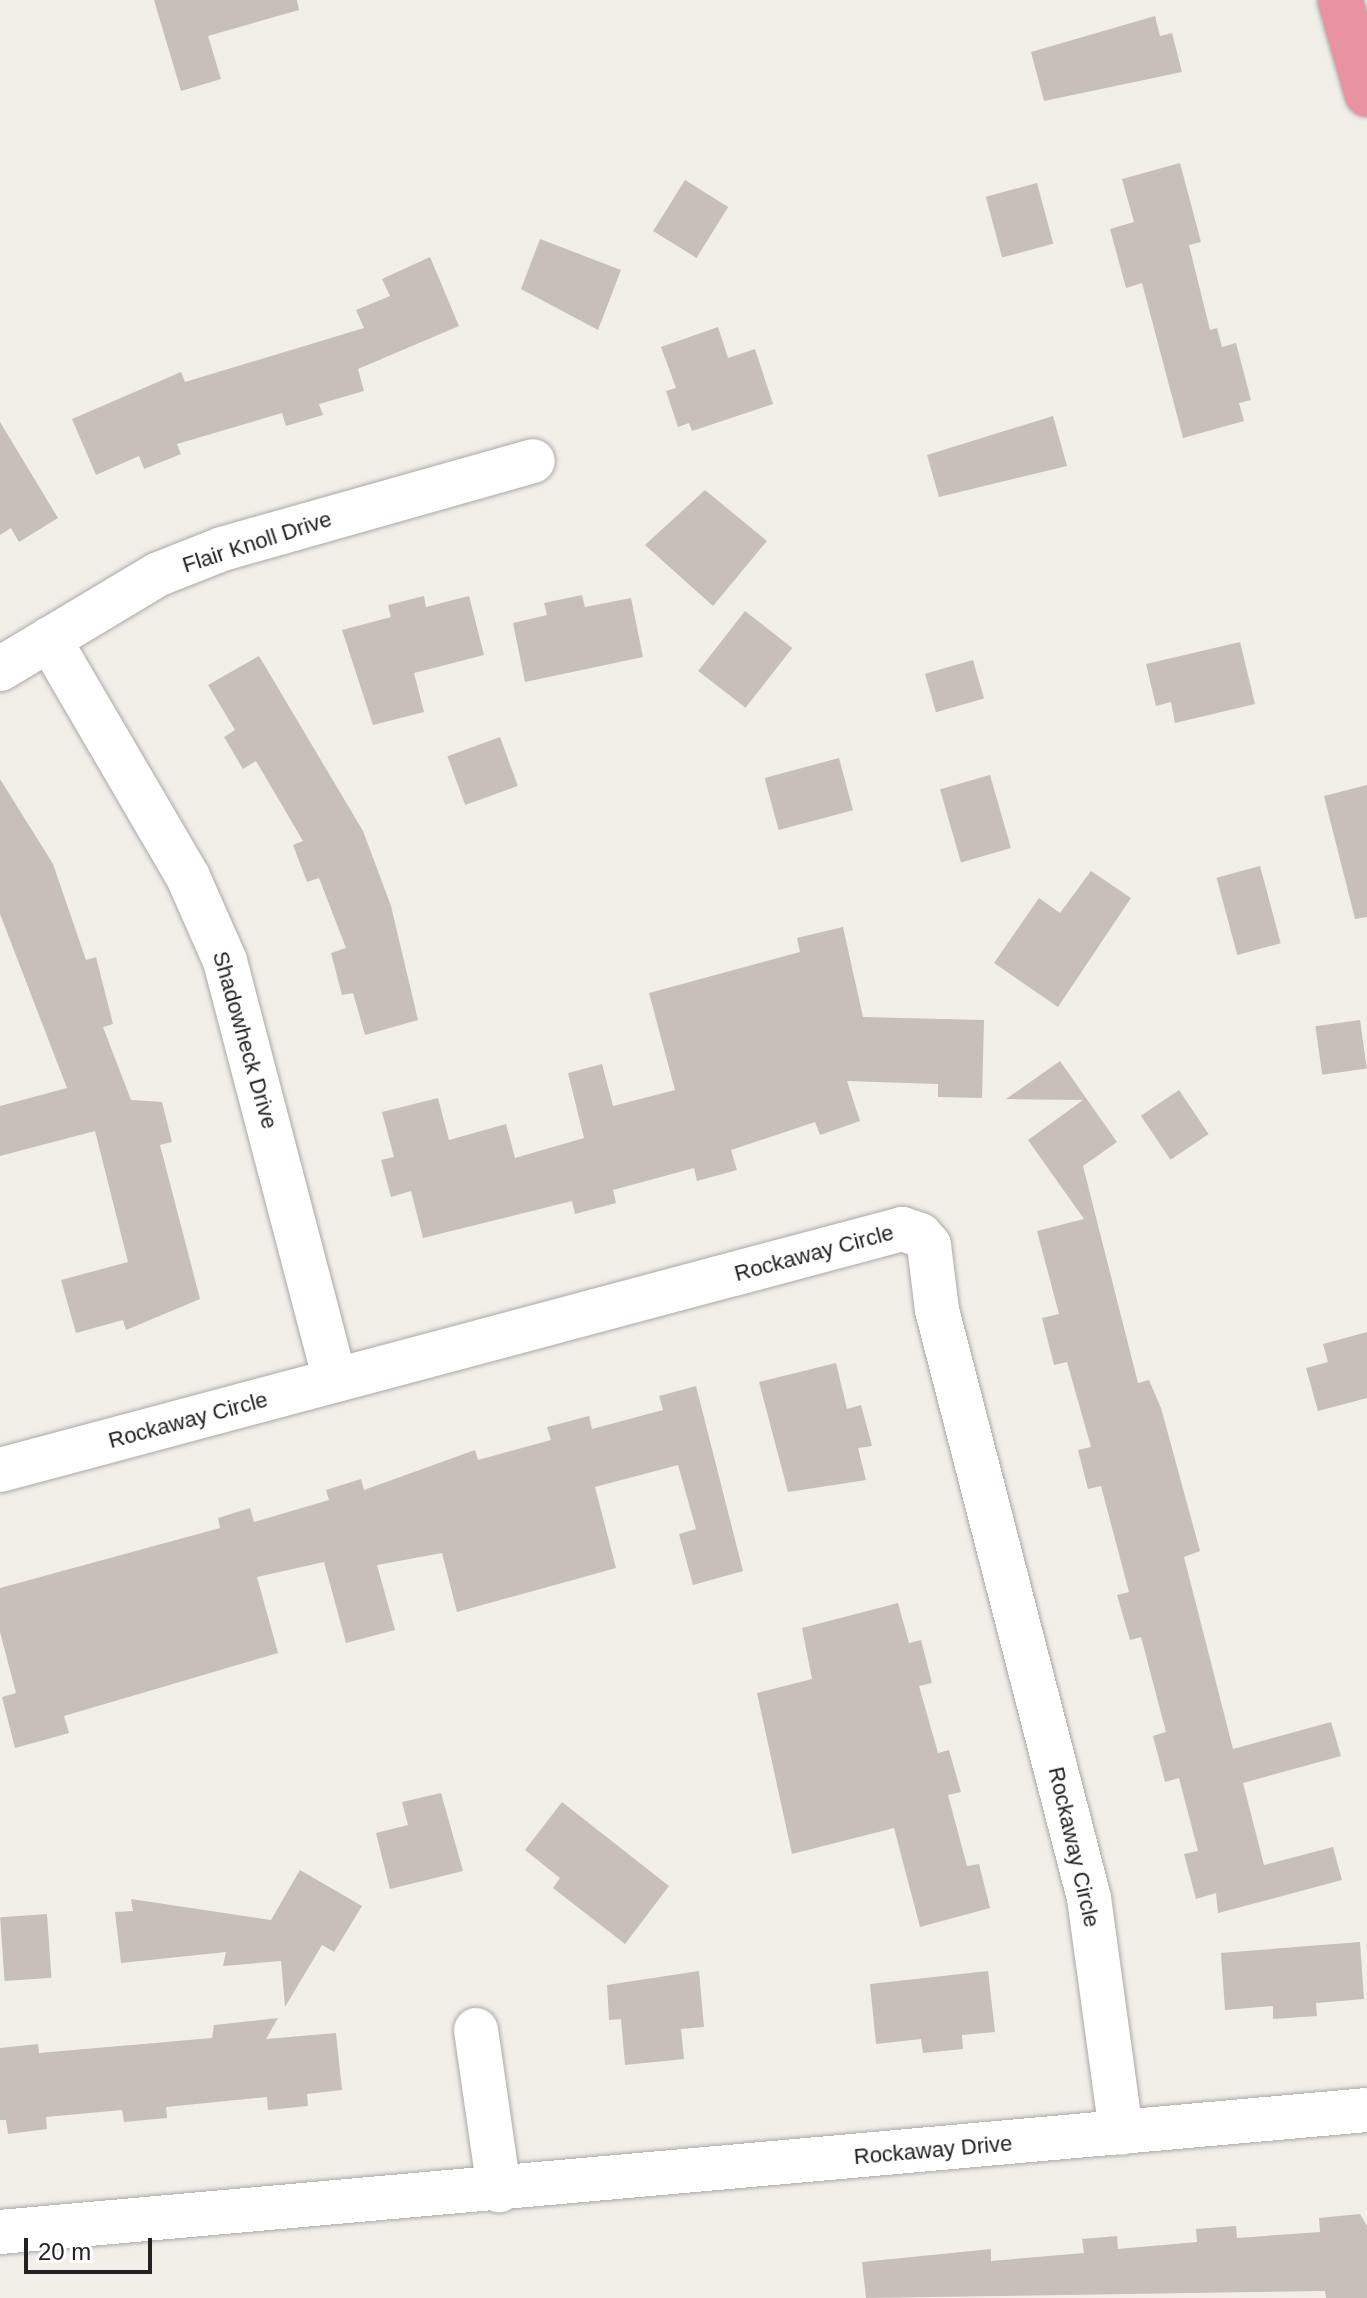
<!DOCTYPE html>
<html>
<head>
<meta charset="utf-8">
<style>
	body { margin:0 }
	#map { position:relative; width:1367px; height:2298px; overflow:hidden; background:#f2efe9; font-family:Arial,sans-serif }
	div>[style] { position:absolute }
	[style*='--x'] { left:calc(var(--x)*1px); top:calc(var(--y)*1px); width:calc(var(--w)*1px); rotate:calc(var(--a)*1deg) }
	.building>* { inset:0; background:#c7bfb8; transform-origin:0 0 }
	.roads { filter:drop-shadow(0 0 2px #a9a9a9) drop-shadow(0 0 2px #a9a9a9) }
	.minor>* { height:44px; margin:-22px; padding:0 22px; transform-origin:22px; border-radius:22px; background:#fff }
	.highway>* { height:44px; margin:-22px; padding:0 22px; transform-origin:22px; border-radius:22px; background:#e892a2 }
	span { translate:-50% -50%; white-space:nowrap; text-align:center; line-height:1.15; -webkit-text-stroke:6px #fff; paint-order:stroke }
	.street-label { font-size:22px; color:#222 }
	.scale { position:absolute; left:24px; top:2238px; width:128px; height:36px; box-sizing:border-box; border:4px solid #222; border-top:0; padding-left:10px; font-size:24px; line-height:28px; white-space:nowrap; color:#222; -webkit-text-stroke:6px #fff; paint-order:stroke }
</style>
</head>
<body>
<div id="map">
	<div class="building">
		<div style="clip-path:polygon(154px 0,297px 0,299px 10px,208px 36px,221px 79px,181px 91px)"></div>
		<div style="clip-path:polygon(1155px 16px,1160px 36px,1172px 33px,1182px 72px,1044px 101px,1031px 52px)"></div>
		<div style="clip-path:polygon(1180px 163px,1201px 242px,1189px 245px,1210px 330px,1217px 328px,1222px 347px,1236px 343px,1251px 400px,1239px 403px,1244px 421px,1183px 438px,1142px 283px,1126px 288px,1110px 229px,1134px 222px,1122px 179px)"></div>
		<div style="left:685px;top:180px;width:51px;height:60px;rotate:32deg"></div>
		<div style="left:1037px;top:183px;width:63px;height:53px;rotate:75deg"></div>
		<div style="clip-path:polygon(540px 239px,621px 270px,598px 330px,521px 289px)"></div>
		<div style="clip-path:polygon(430px 257px,459px 326px,358px 369px,364px 391px,319px 404px,323px 415px,286px 426px,282px 413px,177px 444px,181px 454px,144px 469px,139px 456px,96px 475px,72px 419px,181px 372px,185px 382px,364px 328px,356px 310px,390px 296px,382px 279px)"></div>
		<div style="clip-path:polygon(718px 327px,728px 358px,755px 349px,773px 404px,692px 431px,689px 423px,678px 427px,666px 391px,676px 388px,661px 347px)"></div>
		<div style="clip-path:polygon(1053px 416px,1067px 466px,939px 497px,927px 455px)"></div>
		<div style="clip-path:polygon(0 422px,58px 518px,19px 542px,11px 528px,0 535px)"></div>
		<div style="clip-path:polygon(705px 490px,767px 541px,713px 606px,645px 545px)"></div>
		<div style="clip-path:polygon(582px 595px,585px 607px,631px 598px,643px 657px,525px 682px,513px 623px,547px 615px,544px 603px)"></div>
		<div style="clip-path:polygon(424px 596px,426px 607px,469px 596px,484px 655px,414px 673px,424px 712px,373px 725px,342px 630px,391px 617px,388px 605px)"></div>
		<div style="left:745px;top:611px;width:60px;height:76px;rotate:38deg"></div>
		<div style="clip-path:polygon(1240px 642px,1255px 704px,1175px 723px,1171px 702px,1156px 706px,1146px 664px)"></div>
		<div style="clip-path:polygon(259px 656px,363px 831px,391px 906px,418px 1020px,365px 1035px,353px 993px,342px 995px,331px 953px,346px 948px,319px 878px,307px 882px,293px 845px,303px 841px,256px 761px,243px 769px,224px 737px,235px 730px,208px 685px)"></div>
		<div style="left:973px;top:660px;width:40px;height:50px;rotate:74deg"></div>
		<div style="left:500px;top:737px;width:52px;height:56px;rotate:70deg"></div>
		<div style="left:839px;top:758px;width:54px;height:77px;rotate:75deg"></div>
		<div style="left:990px;top:775px;width:76px;height:52px;rotate:74deg"></div>
		<div style="clip-path:polygon(0 779px,53px 864px,86px 960px,96px 957px,113px 1024px,103px 1027px,131px 1100px,162px 1102px,172px 1142px,160px 1145px,200px 1299px,126px 1330px,123px 1320px,76px 1333px,61px 1280px,128px 1262px,95px 1131px,0 1156px,0 1106px,67px 1088px,0 914px)"></div>
		<div style="clip-path:polygon(1367px 785px,1367px 917px,1355px 919px,1324px 796px)"></div>
		<div style="left:1260px;top:866px;width:80px;height:45px;rotate:75deg"></div>
		<div style="clip-path:polygon(1091px 871px,1131px 898px,1058px 1007px,994px 963px,1039px 898px,1060px 913px)"></div>
		<div style="clip-path:polygon(843px 927px,863px 1017px,984px 1020px,982px 1098px,938px 1097px,938px 1084px,847px 1081px,860px 1121px,820px 1135px,815px 1122px,731px 1150px,737px 1170px,697px 1181px,694px 1168px,613px 1190px,616px 1203px,575px 1214px,572px 1201px,423px 1238px,411px 1191px,391px 1197px,381px 1160px,394px 1157px,382px 1112px,438px 1098px,449px 1140px,506px 1124px,515px 1158px,584px 1138px,568px 1073px,602px 1064px,613px 1106px,675px 1090px,649px 993px,800px 952px,797px 938px)"></div>
		<div style="left:1360px;top:1020px;width:49px;height:45px;rotate:82deg"></div>
		<div style="clip-path:polygon(1060px 1061px,1117px 1142px,1083px 1166px,1138px 1383px,1149px 1380px,1161px 1408px,1200px 1551px,1184px 1557px,1233px 1749px,1331px 1722px,1341px 1756px,1243px 1783px,1264px 1865px,1333px 1847px,1342px 1880px,1218px 1913px,1216px 1893px,1196px 1899px,1184px 1854px,1198px 1851px,1179px 1778px,1165px 1782px,1153px 1736px,1166px 1732px,1141px 1637px,1130px 1640px,1117px 1595px,1129px 1592px,1101px 1486px,1088px 1489px,1078px 1450px,1091px 1447px,1067px 1362px,1054px 1365px,1042px 1318px,1059px 1314px,1037px 1231px,1084px 1219px,1028px 1140px,1083px 1100px,1006px 1099px)"></div>
		<div style="left:1179px;top:1090px;width:53px;height:46px;rotate:56deg"></div>
		<div style="clip-path:polygon(1367px 1332px,1367px 1398px,1318px 1411px,1306px 1368px,1328px 1362px,1323px 1344px)"></div>
		<div style="clip-path:polygon(836px 1363px,847px 1409px,861px 1405px,872px 1446px,858px 1448px,866px 1480px,788px 1492px,759px 1382px)"></div>
		<div style="clip-path:polygon(696px 1386px,743px 1571px,693px 1585px,679px 1534px,696px 1529px,678px 1465px,595px 1487px,616px 1568px,457px 1612px,442px 1553px,377px 1565px,395px 1630px,346px 1643px,324px 1562px,257px 1577px,278px 1653px,64px 1716px,69px 1733px,15px 1748px,2px 1697px,16px 1693px,0 1632px,0 1588px,220px 1528px,218px 1518px,250px 1508px,254px 1522px,329px 1500px,326px 1490px,361px 1479px,364px 1490px,475px 1450px,478px 1460px,551px 1440px,547px 1427px,589px 1416px,592px 1429px,663px 1410px,659px 1396px)"></div>
		<div style="clip-path:polygon(898px 1603px,909px 1643px,921px 1640px,932px 1683px,919px 1686px,938px 1753px,949px 1750px,961px 1792px,948px 1795px,967px 1866px,979px 1864px,990px 1908px,920px 1927px,894px 1828px,792px 1854px,757px 1693px,812px 1679px,802px 1628px)"></div>
		<div style="clip-path:polygon(441px 1793px,463px 1871px,390px 1889px,376px 1833px,408px 1825px,402px 1802px)"></div>
		<div style="clip-path:polygon(562px 1802px,669px 1886px,625px 1944px,553px 1888px,560px 1878px,525px 1850px)"></div>
		<div style="clip-path:polygon(300px 1870px,362px 1906px,334px 1952px,322px 1945px,285px 2007px,281px 1961px,223px 1966px,226px 1952px,121px 1963px,115px 1912px,133px 1911px,131px 1899px,271px 1920px)"></div>
		<div style="left:47px;top:1914px;width:64px;height:47px;rotate:86deg"></div>
		<div style="clip-path:polygon(1360px 1942px,1364px 1999px,1316px 2003px,1317px 2016px,1273px 2019px,1273px 2006px,1225px 2010px,1221px 1953px)"></div>
		<div style="clip-path:polygon(699px 1971px,704px 2027px,681px 2029px,684px 2059px,625px 2065px,621px 2019px,609px 2020px,607px 1985px)"></div>
		<div style="clip-path:polygon(988px 1971px,995px 2032px,962px 2035px,963px 2049px,923px 2053px,921px 2039px,876px 2044px,870px 1984px)"></div>
		<div style="clip-path:polygon(278px 2018px,266px 2039px,336px 2033px,342px 2090px,307px 2094px,308px 2106px,268px 2110px,267px 2097px,166px 2107px,167px 2118px,124px 2122px,122px 2110px,46px 2117px,47px 2129px,8px 2134px,6px 2120px,0 2120px,0 2048px,38px 2044px,39px 2053px,212px 2038px,214px 2025px)"></div>
		<div style="clip-path:polygon(1360px 2214px,1367px 2226px,1367px 2298px,1326px 2298px,1325px 2291px,866px 2298px,862px 2262px,991px 2249px,991px 2261px,1084px 2253px,1082px 2239px,1117px 2236px,1118px 2249px,1197px 2242px,1196px 2229px,1236px 2226px,1237px 2238px,1320px 2232px,1319px 2218px)"></div>
	</div>
	<div class="roads">
		<div class="minor">
			<div style="--x:49;--y:639;--w:276;--a:59.7"></div>
			<div style="--x:188;--y:877;--w:92;--a:66.2"></div>
			<div style="--x:225;--y:961;--w:433;--a:75.3"></div>
			<div style="--x:0;--y:669;--w:185;--a:-30.9"></div>
			<div style="--x:159;--y:574;--w:68;--a:-21.6"></div>
			<div style="--x:222;--y:549;--w:323;--a:-15.8"></div>
			<div style="--x:0;--y:1470;--w:934;--a:-14.96"></div>
			<div style="--x:902;--y:1229;--w:19;--a:18"></div>
			<div style="--x:920;--y:1235;--w:13;--a:48"></div>
			<div style="--x:929;--y:1245;--w:65;--a:83"></div>
			<div style="--x:937;--y:1310;--w:607;--a:75.51"></div>
			<div style="--x:1089;--y:1898;--w:237;--a:82.2"></div>
			<div style="--x:476;--y:2030;--w:162;--a:81.8"></div>
			<div style="--x:0;--y:2232;--w:1372;--a:-5.1"></div>
		</div>
		<div class="highway">
			<div style="--x:1340;--y:0;--w:98;--a:74"></div>
		</div>
	</div>
	<div class="street-label">
		<span style="left:257px;top:542px;rotate:-18deg">Flair Knoll Drive</span>
		<span style="left:245px;top:1040px;rotate:74deg">Shadowheck Drive</span>
		<span style="left:814px;top:1253px;rotate:-15deg">Rockaway Circle</span>
		<span style="left:188px;top:1420px;rotate:-15deg">Rockaway Circle</span>
		<span style="left:1074px;top:1847px;rotate:77deg">Rockaway Circle</span>
		<span style="left:933px;top:2150px;rotate:-5deg">Rockaway Drive</span>
	</div>
	<div class="scale">20 m</div>
</div>
</body>
</html>
